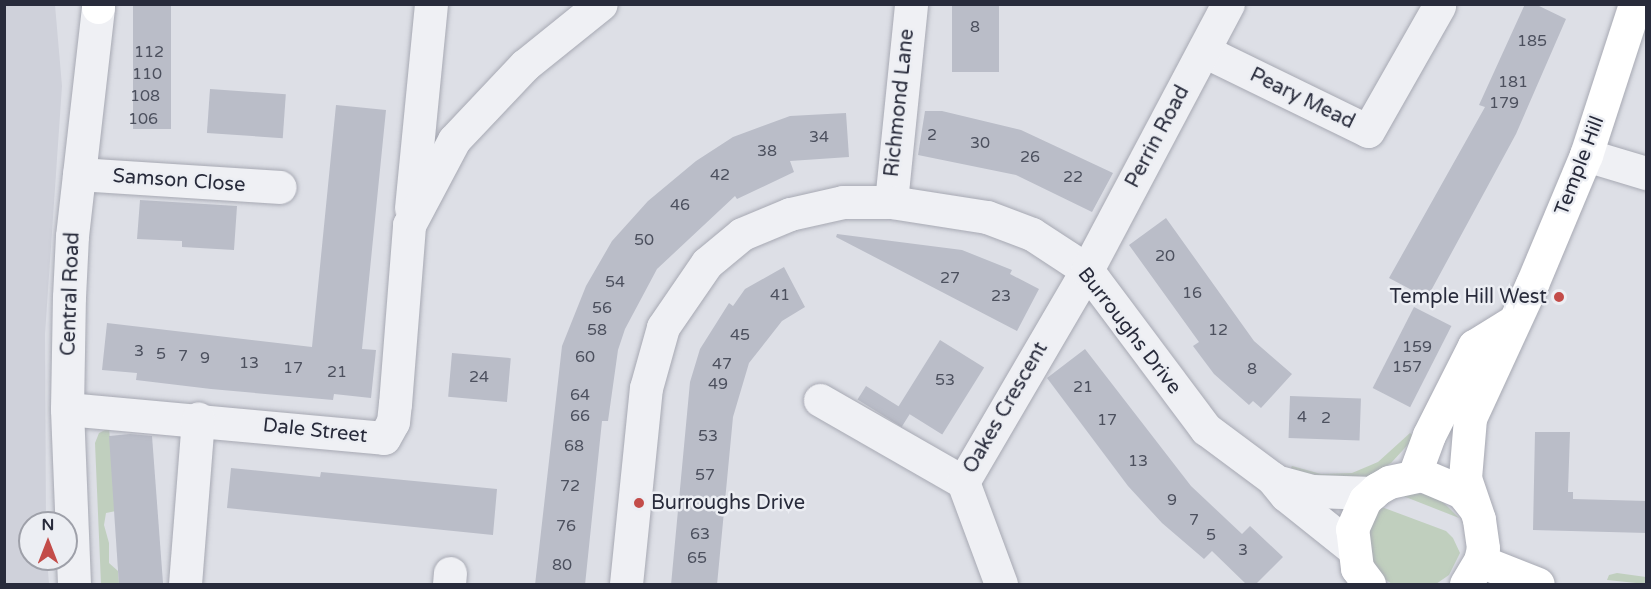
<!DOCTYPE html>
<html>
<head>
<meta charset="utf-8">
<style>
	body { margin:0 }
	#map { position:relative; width:1651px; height:589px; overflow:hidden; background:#dddfe6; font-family:"Varela Round",sans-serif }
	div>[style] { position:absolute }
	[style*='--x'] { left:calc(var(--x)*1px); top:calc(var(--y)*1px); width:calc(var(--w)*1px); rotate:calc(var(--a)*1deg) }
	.built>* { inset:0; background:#cfd1da }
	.green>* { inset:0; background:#c0cfbe }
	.building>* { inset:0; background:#babdc8; transform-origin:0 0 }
	.roads { filter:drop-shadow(0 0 2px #a7a9b3) drop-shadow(0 0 2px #a7a9b3) }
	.street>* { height:33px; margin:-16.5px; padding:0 16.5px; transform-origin:16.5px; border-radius:16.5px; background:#eff0f4 }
	.secondary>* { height:33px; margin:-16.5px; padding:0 16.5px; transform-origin:16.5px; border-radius:16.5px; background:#fff }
	.dots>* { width:16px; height:16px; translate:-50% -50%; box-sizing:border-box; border:3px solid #eceef3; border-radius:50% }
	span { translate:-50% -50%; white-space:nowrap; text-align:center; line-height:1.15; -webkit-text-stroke:5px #eceef3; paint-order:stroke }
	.number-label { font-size:16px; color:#4c505e }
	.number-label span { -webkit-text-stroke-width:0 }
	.street-label { font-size:20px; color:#282b3b }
	.poi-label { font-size:20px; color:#282b3b }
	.right { translate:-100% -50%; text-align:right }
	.left { translate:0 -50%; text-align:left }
	.frame { position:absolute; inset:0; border:6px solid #282b3b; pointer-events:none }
	.north { position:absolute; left:18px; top:511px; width:60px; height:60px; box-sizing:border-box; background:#eceef3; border:2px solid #9ea0a9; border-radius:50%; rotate:0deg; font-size:16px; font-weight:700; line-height:24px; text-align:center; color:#282b3b }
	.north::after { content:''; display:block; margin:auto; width:21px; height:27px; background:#c34c49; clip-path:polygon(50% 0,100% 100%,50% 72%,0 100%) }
</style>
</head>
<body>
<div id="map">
	<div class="built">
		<div style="clip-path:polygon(4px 5px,55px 5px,62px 86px,45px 334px,46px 523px,30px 523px,30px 559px,47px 559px,49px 584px,5px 584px)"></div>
	</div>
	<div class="green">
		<div style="clip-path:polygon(109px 428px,116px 511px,106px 513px,104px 525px,109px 543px,109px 563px,118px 571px,119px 584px,101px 584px,95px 443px,99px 433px)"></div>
		<div style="clip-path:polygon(1410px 433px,1415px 437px,1391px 463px,1365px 478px,1288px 473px,1292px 466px,1321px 474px,1352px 473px,1378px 462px)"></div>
		<div style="clip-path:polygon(1410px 492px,1437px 496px,1459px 518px,1398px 494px)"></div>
		<div style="clip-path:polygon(1379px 506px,1446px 531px,1453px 538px,1460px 553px,1449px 575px,1436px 584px,1392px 584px,1379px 575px,1373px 568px,1367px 533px)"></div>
		<div style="clip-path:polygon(1617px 573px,1646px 577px,1646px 584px,1607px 580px,1609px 575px)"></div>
	</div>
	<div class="building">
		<div style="left:133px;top:4px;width:38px;height:125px"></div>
		<div style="left:952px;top:4px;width:47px;height:68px"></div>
		<div style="clip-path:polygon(1525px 4px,1535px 4px,1566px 19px,1516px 134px,1427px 298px,1389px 278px,1485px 107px,1479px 105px)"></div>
		<div style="left:210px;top:89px;width:76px;height:44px;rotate:4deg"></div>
		<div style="clip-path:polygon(336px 105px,386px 110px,362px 349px,376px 350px,371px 398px,334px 394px,333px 400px,211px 389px,136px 380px,137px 373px,102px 370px,107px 323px,312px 347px)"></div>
		<div style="clip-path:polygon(925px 111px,942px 111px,1021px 130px,1113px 173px,1092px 212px,1016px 175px,918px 155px)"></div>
		<div style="clip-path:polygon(846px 113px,849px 157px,790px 161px,794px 172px,737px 199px,735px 196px,657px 269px,625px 329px,618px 350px,608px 421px,602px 421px,585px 585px,535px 585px,562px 346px,586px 286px,612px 241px,648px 201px,696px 161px,733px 137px,790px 116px)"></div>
		<div style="clip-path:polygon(140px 200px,237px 206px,234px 250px,182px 247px,182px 241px,137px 239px)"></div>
		<div style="clip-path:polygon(1166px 218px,1254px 341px,1292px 374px,1261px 408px,1253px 401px,1249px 405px,1214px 374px,1193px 346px,1199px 342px,1129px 245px)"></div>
		<div style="clip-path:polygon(837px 234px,962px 250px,1012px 270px,1010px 274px,1039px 289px,1017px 331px,836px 237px)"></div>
		<div style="clip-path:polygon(784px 267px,805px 307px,782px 321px,749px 363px,733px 417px,717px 585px,671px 585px,690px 382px,700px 349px,729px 303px,733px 306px,745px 289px)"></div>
		<div style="left:1414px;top:307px;width:42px;height:91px;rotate:27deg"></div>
		<div style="left:940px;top:340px;width:52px;height:79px;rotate:32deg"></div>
		<div style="clip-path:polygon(1085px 349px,1191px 486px,1242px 534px,1250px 526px,1283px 557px,1255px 585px,1247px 585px,1212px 551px,1204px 559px,1162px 523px,1128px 486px,1047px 378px)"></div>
		<div style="left:452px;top:353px;width:59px;height:44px;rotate:5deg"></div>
		<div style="left:866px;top:386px;width:52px;height:16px;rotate:32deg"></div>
		<div style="left:1290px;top:396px;width:71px;height:42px;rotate:2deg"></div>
		<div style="clip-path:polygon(1535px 432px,1570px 432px,1568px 492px,1573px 492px,1573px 499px,1647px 501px,1647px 533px,1533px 530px)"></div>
		<div style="clip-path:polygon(130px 434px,152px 436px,163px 583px,119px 585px,109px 436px)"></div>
		<div style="clip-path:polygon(231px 468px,320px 477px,321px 472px,497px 489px,493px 535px,227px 508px)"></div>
	</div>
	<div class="roads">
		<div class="street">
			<div style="--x:1204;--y:51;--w:182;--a:26"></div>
			<div style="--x:1368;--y:131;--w:144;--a:-60.4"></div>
			<div style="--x:1586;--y:155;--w:63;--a:16.7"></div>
			<div style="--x:79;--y:174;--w:201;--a:3.7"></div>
			<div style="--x:891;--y:202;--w:199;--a:-84.2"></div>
			<div style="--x:411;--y:208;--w:205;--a:-84.4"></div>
			<div style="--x:820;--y:400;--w:165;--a:29.8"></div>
			<div style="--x:67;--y:409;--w:318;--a:5.2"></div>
			<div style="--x:384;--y:438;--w:18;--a:-61"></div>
			<div style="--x:393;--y:422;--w:18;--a:-84"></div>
			<div style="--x:395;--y:404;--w:180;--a:-85.5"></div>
			<div style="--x:409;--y:225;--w:96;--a:-62.1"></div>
			<div style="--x:454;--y:140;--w:103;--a:-46.6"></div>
			<div style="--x:525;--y:65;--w:97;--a:-38.8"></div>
			<div style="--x:1275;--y:481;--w:39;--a:15"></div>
			<div style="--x:1313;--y:491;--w:60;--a:1.9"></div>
			<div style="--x:74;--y:584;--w:175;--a:-92.3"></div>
			<div style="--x:67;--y:409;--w:112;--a:-89"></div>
			<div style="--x:69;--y:297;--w:61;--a:-87.2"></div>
			<div style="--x:72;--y:236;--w:230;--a:-83.5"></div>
			<div style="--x:185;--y:584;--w:166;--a:-85.5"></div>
			<div style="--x:449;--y:584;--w:11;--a:-85"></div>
			<div style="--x:626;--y:584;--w:197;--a:-84.2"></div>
			<div style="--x:646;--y:388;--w:63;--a:-74.4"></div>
			<div style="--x:663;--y:327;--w:78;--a:-55.5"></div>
			<div style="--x:707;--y:263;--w:45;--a:-39.6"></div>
			<div style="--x:742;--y:234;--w:52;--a:-22.6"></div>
			<div style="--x:790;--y:214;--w:54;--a:-12.8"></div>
			<div style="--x:843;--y:202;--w:48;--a:0"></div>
			<div style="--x:891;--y:202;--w:97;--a:8.9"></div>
			<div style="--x:987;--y:217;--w:48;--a:20.7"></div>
			<div style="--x:1032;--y:234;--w:66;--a:33.2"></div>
			<div style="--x:1087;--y:270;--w:199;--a:53.2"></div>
			<div style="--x:1206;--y:429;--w:82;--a:36.6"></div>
			<div style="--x:1272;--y:478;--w:22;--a:51"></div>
			<div style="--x:1286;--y:495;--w:83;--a:38.7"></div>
			<div style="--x:1001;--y:584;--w:109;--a:-110.4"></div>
			<div style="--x:963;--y:482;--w:246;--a:-59.7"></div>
			<div style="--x:1087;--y:270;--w:301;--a:-62.1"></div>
		</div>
		<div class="secondary">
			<div style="--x:98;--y:4;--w:3;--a:90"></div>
			<div style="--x:1415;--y:473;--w:40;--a:-69.8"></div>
			<div style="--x:1429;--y:435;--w:100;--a:-63.2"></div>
			<div style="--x:1474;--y:346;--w:46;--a:-31.6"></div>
			<div style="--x:1480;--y:561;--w:62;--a:21.6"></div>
			<div style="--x:1369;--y:584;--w:20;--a:-127"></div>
			<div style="--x:1357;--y:568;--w:39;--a:-97"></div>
			<div style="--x:1352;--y:529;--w:32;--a:-66"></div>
			<div style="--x:1365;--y:500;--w:16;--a:-43"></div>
			<div style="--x:1377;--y:489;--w:14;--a:-30"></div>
			<div style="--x:1389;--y:482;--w:34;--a:-12"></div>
			<div style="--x:1422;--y:475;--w:43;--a:23"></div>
			<div style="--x:1462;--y:492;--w:18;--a:52"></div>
			<div style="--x:1466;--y:584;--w:27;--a:-59"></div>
			<div style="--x:1480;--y:561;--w:13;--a:-77"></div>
			<div style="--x:1483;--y:548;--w:29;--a:-98"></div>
			<div style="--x:1479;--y:519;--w:43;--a:-108.9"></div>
			<div style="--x:1465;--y:478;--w:60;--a:-85.2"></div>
			<div style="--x:1470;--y:418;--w:148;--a:-65.2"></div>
			<div style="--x:1532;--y:284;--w:140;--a:-67.3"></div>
			<div style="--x:1586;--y:155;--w:159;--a:-72"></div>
		</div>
	</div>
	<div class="dots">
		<div style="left:1559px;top:297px;background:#c34c49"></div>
		<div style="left:639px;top:503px;background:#c34c49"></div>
	</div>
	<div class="number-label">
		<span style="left:975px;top:27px">8</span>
		<span style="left:1532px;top:41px">185</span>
		<span style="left:149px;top:52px">112</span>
		<span style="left:147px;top:74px">110</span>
		<span style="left:1513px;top:82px">181</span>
		<span style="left:145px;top:96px">108</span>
		<span style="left:1504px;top:103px">179</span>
		<span style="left:143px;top:119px">106</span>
		<span style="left:932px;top:135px">2</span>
		<span style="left:819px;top:137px">34</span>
		<span style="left:980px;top:143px">30</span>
		<span style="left:767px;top:151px">38</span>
		<span style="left:1030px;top:157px">26</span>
		<span style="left:720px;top:175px">42</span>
		<span style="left:1073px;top:177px">22</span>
		<span style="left:680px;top:205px">46</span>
		<span style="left:644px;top:240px">50</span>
		<span style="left:1165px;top:256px">20</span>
		<span style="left:950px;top:278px">27</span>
		<span style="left:615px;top:282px">54</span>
		<span style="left:1192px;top:293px">16</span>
		<span style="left:780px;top:295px">41</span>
		<span style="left:1001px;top:296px">23</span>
		<span style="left:602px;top:308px">56</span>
		<span style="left:597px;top:330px">58</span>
		<span style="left:1218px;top:330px">12</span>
		<span style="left:740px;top:335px">45</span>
		<span style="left:1417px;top:347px">159</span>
		<span style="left:139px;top:351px">3</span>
		<span style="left:161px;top:354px">5</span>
		<span style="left:183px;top:356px">7</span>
		<span style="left:585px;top:357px">60</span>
		<span style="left:205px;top:358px">9</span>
		<span style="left:249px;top:363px">13</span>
		<span style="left:722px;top:364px">47</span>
		<span style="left:1407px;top:367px">157</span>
		<span style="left:293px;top:368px">17</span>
		<span style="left:1252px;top:369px">8</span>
		<span style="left:337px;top:372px">21</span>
		<span style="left:479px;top:377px">24</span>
		<span style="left:945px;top:380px">53</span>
		<span style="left:718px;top:384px">49</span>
		<span style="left:1083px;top:387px">21</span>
		<span style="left:580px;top:395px">64</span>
		<span style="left:580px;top:416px">66</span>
		<span style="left:1302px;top:417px">4</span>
		<span style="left:1326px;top:418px">2</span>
		<span style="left:1107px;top:420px">17</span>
		<span style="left:708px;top:436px">53</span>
		<span style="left:574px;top:446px">68</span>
		<span style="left:1138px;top:461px">13</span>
		<span style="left:705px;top:475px">57</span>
		<span style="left:570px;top:486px">72</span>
		<span style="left:1172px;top:500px">9</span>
		<span style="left:1194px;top:520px">7</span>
		<span style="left:566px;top:526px">76</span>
		<span style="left:700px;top:534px">63</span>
		<span style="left:1211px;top:535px">5</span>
		<span style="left:1243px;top:550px">3</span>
		<span style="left:697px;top:558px">65</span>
		<span style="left:562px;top:565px">80</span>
	</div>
	<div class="street-label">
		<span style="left:1302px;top:99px;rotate:26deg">Peary Mead</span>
		<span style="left:900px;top:103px;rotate:-84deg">Richmond Lane</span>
		<span style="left:1158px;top:137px;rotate:-62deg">Perrin Road</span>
		<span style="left:1580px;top:166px;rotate:-69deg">Temple Hill</span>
		<span style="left:179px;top:181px;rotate:4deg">Samson Close</span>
		<span style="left:71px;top:294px;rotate:-88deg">Central Road</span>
		<span style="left:1129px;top:331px;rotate:52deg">Burroughs Drive</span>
		<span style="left:1006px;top:408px;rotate:-60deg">Oakes Crescent</span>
		<span style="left:315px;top:431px;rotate:6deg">Dale Street</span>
	</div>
	<div class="poi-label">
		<span class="right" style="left:1547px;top:297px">Temple Hill West</span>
		<span class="left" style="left:651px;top:503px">Burroughs Drive</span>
	</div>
	<div class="frame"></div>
	<div class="north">N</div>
</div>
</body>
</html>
